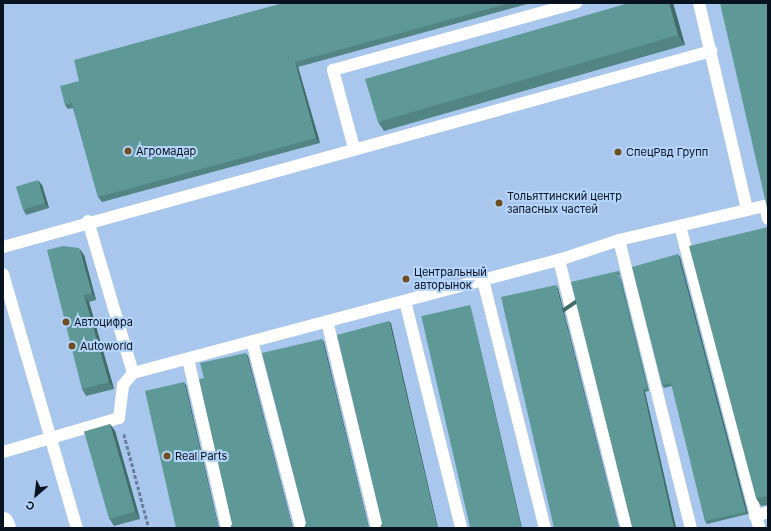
<!DOCTYPE html>
<html>
<head>
<meta charset="utf-8">
<style>
	body { margin:0 }
	#map { position:relative; width:771px; height:531px; overflow:hidden; background:#a9c7ec; font-family:Inter,sans-serif }
	div>[style] { position:absolute }
	[style*='--x'] { left:calc(var(--x)*1px); top:calc(var(--y)*1px); width:calc(var(--w)*1px); rotate:calc(var(--a)*1deg) }
	.path>* { height:2.5px; margin-top:-1.25px; transform-origin:0; background:repeating-linear-gradient(90deg,#687f9a 0 4px,transparent 0 6px) }
	.service>* { height:12px; margin:-6px; padding:0 6px; transform-origin:6px; border-radius:6px; background:#fff }
	.tertiary>* { height:22px; margin:-11px; padding:0 11px; transform-origin:11px; border-radius:11px; background:#fff }
	.wall>* { inset:0; background:#518482 }
	.shaded-wall>* { inset:0; background:#426b6a; transform-origin:0 0 }
	.building>* { inset:0; background:#5e9997; transform-origin:0 0 }
	.dots>* { width:11px; height:11px; translate:-50% -50%; box-sizing:border-box; border:2px solid #b5d4fa; border-radius:50% }
	span { translate:-50% -50%; white-space:nowrap; text-align:center; line-height:1.15; -webkit-text-stroke:4px #b5d4fa; paint-order:stroke }
	.poi-label { font-size:11px; color:#08131f }
	.left { translate:0 -50%; text-align:left }
	.frame { position:absolute; inset:0; border:4px solid #08131f; pointer-events:none }
	.north { position:absolute; left:16px; top:475px; width:40px; height:40px; -webkit-text-stroke:3px #b5d4fa; paint-order:stroke; rotate:208deg; font-size:11px; font-weight:700; line-height:16px; text-align:center; color:#08131f }
	.north::after { content:''; display:block; margin:auto; width:14px; height:18px; background:#08131f; clip-path:polygon(50% 0,100% 100%,50% 72%,0 100%) }
</style>
</head>
<body>
<div id="map">
	<div class="path">
		<div style="--x:124;--y:434;--w:97;--a:75.1"></div>
	</div>
	<div class="service">
		<div style="--x:699;--y:3;--w:212;--a:76.9"></div>
		<div style="--x:747;--y:210;--w:18;--a:-13"></div>
		<div style="--x:765;--y:206;--w:13;--a:77"></div>
		<div style="--x:354;--y:148;--w:81;--a:-105.1"></div>
		<div style="--x:333;--y:70;--w:252;--a:-15.4"></div>
		<div style="--x:88;--y:221;--w:159;--a:73.5"></div>
		<div style="--x:680;--y:226;--w:312;--a:75.3"></div>
		<div style="--x:619;--y:240;--w:297;--a:76"></div>
		<div style="--x:3;--y:247;--w:735;--a:-15.47"></div>
		<div style="--x:559;--y:260;--w:276;--a:75.8"></div>
		<div style="--x:3;--y:274;--w:265;--a:73.8"></div>
		<div style="--x:483;--y:280;--w:256;--a:76"></div>
		<div style="--x:405;--y:301;--w:234;--a:76.1"></div>
		<div style="--x:327;--y:321;--w:213;--a:76.4"></div>
		<div style="--x:252;--y:341;--w:193;--a:75.3"></div>
		<div style="--x:188;--y:359;--w:173;--a:77"></div>
		<div style="--x:3;--y:452;--w:121;--a:-16.3"></div>
		<div style="--x:119;--y:418;--w:33;--a:-83"></div>
		<div style="--x:123;--y:385;--w:16;--a:-50"></div>
		<div style="--x:133;--y:373;--w:441;--a:-14.9"></div>
		<div style="--x:559;--y:260;--w:63;--a:-18.4"></div>
		<div style="--x:619;--y:240;--w:131;--a:-13.2"></div>
		<div style="--x:755;--y:516;--w:14;--a:-17"></div>
	</div>
	<div class="tertiary">
		<div style="--x:3;--y:523;--w:5;--a:68"></div>
	</div>
	<div class="wall">
		<div style="clip-path:polygon(283px 3px,531px 3px,298px 67px,320px 143px,102px 202px,98px 197px,73px 108px,68px 109px,65px 105px,79px 81px)"></div>
		<div style="clip-path:polygon(673px 3px,685px 45px,384px 131px,378px 122px)"></div>
		<div style="clip-path:polygon(42px 185px,49px 208px,26px 215px,23px 209px)"></div>
		<div style="clip-path:polygon(768px 227px,768px 505px,761px 506px,756px 498px)"></div>
		<div style="clip-path:polygon(84px 255px,96px 300px,89px 302px,114px 389px,86px 396px,82px 389px)"></div>
		<div style="clip-path:polygon(680px 257px,748px 514px,707px 524px,705px 521px,672px 386px,664px 388px,662px 385px)"></div>
		<div style="clip-path:polygon(620px 274px,649px 391px,645px 392px,676px 528px,631px 528px,632px 527px)"></div>
		<div style="clip-path:polygon(110px 424px,115px 431px,140px 519px,114px 526px,109px 518px)"></div>
	</div>
	<div class="shaded-wall">
		<div style="clip-path:polygon(669px 3px,673px 3px,685px 45px,678px 35px)"></div>
		<div style="clip-path:polygon(295px 62px,298px 67px,320px 143px,316px 138px)"></div>
		<div style="clip-path:polygon(38px 180px,42px 185px,49px 208px,45px 203px)"></div>
		<div style="clip-path:polygon(79px 248px,84px 255px,96px 300px,92px 293px)"></div>
		<div style="clip-path:polygon(678px 254px,680px 257px,748px 514px,746px 512px)"></div>
		<div style="left:618px;top:271px;width:4px;height:121px;rotate:56deg"></div>
		<div style="clip-path:polygon(556px 285px,558px 288px,619px 528px,618px 527px)"></div>
		<div style="clip-path:polygon(84px 295px,89px 302px,114px 389px,109px 382px)"></div>
		<div style="clip-path:polygon(470px 305px,471px 308px,522px 528px,520px 528px)"></div>
		<div style="clip-path:polygon(389px 321px,391px 323px,438px 528px,437px 528px)"></div>
		<div style="clip-path:polygon(322px 339px,324px 342px,369px 528px,368px 527px)"></div>
		<div style="clip-path:polygon(246px 353px,248px 356px,293px 528px,292px 527px)"></div>
		<div style="clip-path:polygon(184px 382px,186px 385px,219px 528px,218px 527px)"></div>
		<div style="clip-path:polygon(643px 389px,645px 392px,676px 528px,674px 528px)"></div>
		<div style="clip-path:polygon(110px 424px,115px 431px,140px 519px,135px 511px)"></div>
	</div>
	<div class="building">
		<div style="clip-path:polygon(283px 3px,510px 3px,295px 62px,316px 138px,98px 197px,72px 103px,65px 105px,60px 86px,79px 81px,74px 60px)"></div>
		<div style="clip-path:polygon(629px 3px,669px 3px,678px 35px,378px 122px,365px 79px)"></div>
		<div style="clip-path:polygon(720px 3px,768px 3px,768px 212px)"></div>
		<div style="left:38px;top:180px;width:24px;height:23px;rotate:73deg"></div>
		<div style="clip-path:polygon(768px 227px,768px 496px,756px 498px,689px 246px)"></div>
		<div style="clip-path:polygon(63px 246px,79px 248px,92px 293px,84px 295px,109px 382px,82px 389px,47px 250px)"></div>
		<div style="clip-path:polygon(678px 254px,746px 512px,705px 521px,671px 383px,662px 385px,632px 267px)"></div>
		<div style="clip-path:polygon(618px 271px,647px 388px,643px 389px,674px 528px,631px 528px,632px 527px,571px 282px)"></div>
		<div style="clip-path:polygon(556px 285px,618px 527px,619px 528px,554px 528px,501px 297px)"></div>
		<div style="left:470px;top:305px;width:229px;height:50px;rotate:77deg"></div>
		<div style="clip-path:polygon(389px 321px,437px 528px,380px 528px,382px 523px,337px 335px)"></div>
		<div style="clip-path:polygon(322px 339px,368px 527px,370px 528px,304px 528px,306px 523px,262px 353px)"></div>
		<div style="clip-path:polygon(246px 353px,292px 527px,293px 528px,230px 528px,232px 524px,199px 379px,204px 378px,200px 363px)"></div>
		<div style="clip-path:polygon(184px 382px,218px 527px,220px 528px,176px 528px,145px 391px)"></div>
		<div style="left:110px;top:424px;width:91px;height:27px;rotate:74deg"></div>
	</div>
	<div class="dots">
		<div style="left:128px;top:151px;background:#6e4f24"></div>
		<div style="left:618px;top:152px;background:#6e4f24"></div>
		<div style="left:499px;top:203px;background:#6e4f24"></div>
		<div style="left:406px;top:279px;background:#6e4f24"></div>
		<div style="left:66px;top:322px;background:#6e4f24"></div>
		<div style="left:72px;top:346px;background:#6e4f24"></div>
		<div style="left:167px;top:456px;background:#6e4f24"></div>
	</div>
	<div class="poi-label">
		<span class="left" style="left:136px;top:151px">Агромадар</span>
		<span class="left" style="left:626px;top:152px">СпецРвд Групп</span>
		<span class="left" style="left:507px;top:203px">Тольяттинский центр<br>запасных частей</span>
		<span class="left" style="left:414px;top:279px">Центральный<br>авторынок</span>
		<span class="left" style="left:74px;top:322px">Автоцифра</span>
		<span class="left" style="left:80px;top:346px">Autoworld</span>
		<span class="left" style="left:175px;top:456px">Real Parts</span>
	</div>
	<div class="frame"></div>
	<div class="north">С</div>
</div>
</body>
</html>
